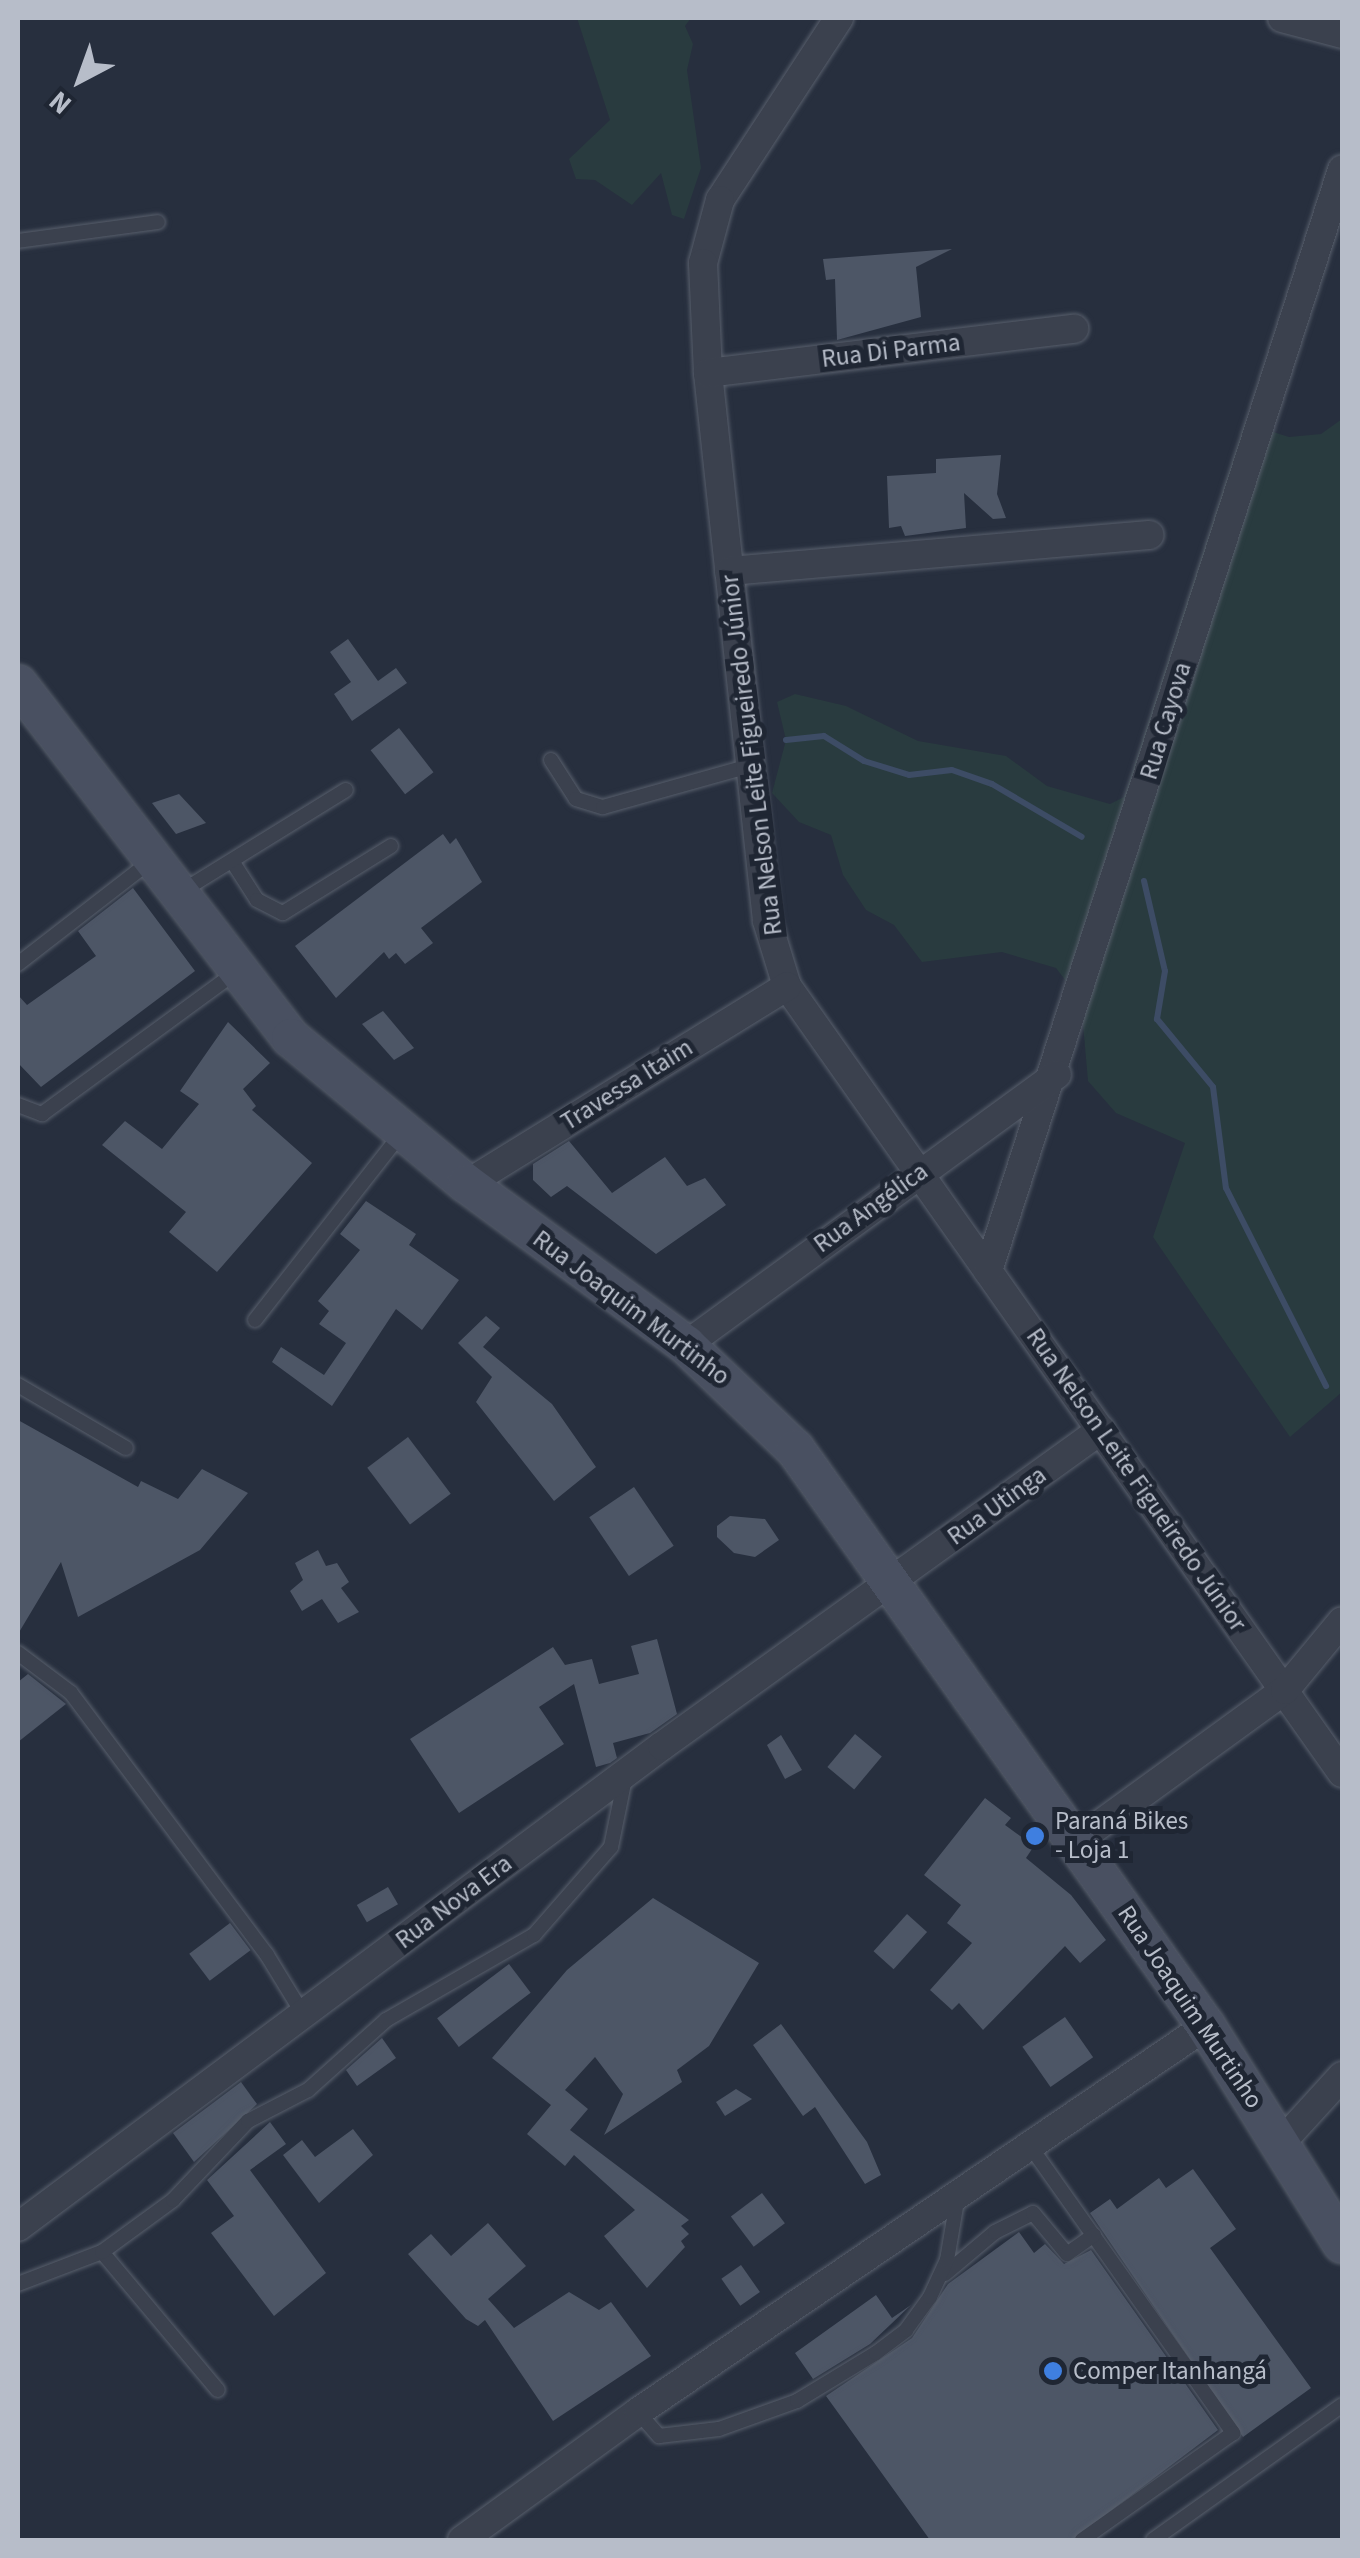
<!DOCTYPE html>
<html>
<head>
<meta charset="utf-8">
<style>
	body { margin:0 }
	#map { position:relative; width:1360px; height:2558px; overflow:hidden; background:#272f3e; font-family:"Source Sans 3",sans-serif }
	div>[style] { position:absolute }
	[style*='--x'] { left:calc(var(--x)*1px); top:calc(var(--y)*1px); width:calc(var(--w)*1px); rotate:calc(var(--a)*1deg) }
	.green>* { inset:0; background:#293b3f }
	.stream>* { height:6px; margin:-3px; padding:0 3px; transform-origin:3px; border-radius:3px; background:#3d4c65 }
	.building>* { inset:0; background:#4d5666; transform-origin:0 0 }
	.roads { filter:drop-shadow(0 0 2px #585f6c) drop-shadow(0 0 2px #585f6c) }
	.service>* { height:14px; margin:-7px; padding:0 7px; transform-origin:7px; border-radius:7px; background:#3b414e }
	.minor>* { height:28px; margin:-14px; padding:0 14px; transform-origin:14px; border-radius:14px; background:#3b414e }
	.secondary>* { height:38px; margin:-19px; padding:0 19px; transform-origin:19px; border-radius:19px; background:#495061 }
	.dots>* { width:28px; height:28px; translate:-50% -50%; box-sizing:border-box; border:5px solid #1f2633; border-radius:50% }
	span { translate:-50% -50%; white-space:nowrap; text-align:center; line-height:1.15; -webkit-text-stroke:10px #1f2633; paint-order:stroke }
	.street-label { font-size:25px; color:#b7bdc9 }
	.poi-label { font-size:25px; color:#b7bdc9 }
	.left { translate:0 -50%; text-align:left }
	.frame { position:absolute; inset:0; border:20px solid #b7bdc9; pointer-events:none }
	.north { position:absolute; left:30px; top:30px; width:100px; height:100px; -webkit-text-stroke:8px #1f2633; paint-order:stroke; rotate:221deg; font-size:28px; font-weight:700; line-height:40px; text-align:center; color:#b7bdc9 }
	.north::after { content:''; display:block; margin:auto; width:35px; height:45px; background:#b7bdc9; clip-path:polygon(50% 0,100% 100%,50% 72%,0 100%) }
</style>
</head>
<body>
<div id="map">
	<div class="green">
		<div style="clip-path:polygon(577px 18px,691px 18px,685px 26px,693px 44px,687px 70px,701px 168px,684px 219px,672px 215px,661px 173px,632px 205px,595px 180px,576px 179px,569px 159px,610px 120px)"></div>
		<div style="clip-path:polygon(1342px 419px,1342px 1392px,1290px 1437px,1153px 1237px,1185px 1143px,1116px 1113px,1088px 1081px,1081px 1001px,1056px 968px,1002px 952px,922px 962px,894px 925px,866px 910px,843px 875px,831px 835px,799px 822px,772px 793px,786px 740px,777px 702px,795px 694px,846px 706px,918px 741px,1006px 756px,1047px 786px,1110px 804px,1124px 797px,1245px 423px,1289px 437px,1321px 434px)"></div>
	</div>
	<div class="stream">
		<div style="--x:786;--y:740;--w:38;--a:-6"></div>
		<div style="--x:824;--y:736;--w:47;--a:32"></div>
		<div style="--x:864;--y:761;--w:47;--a:17.3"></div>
		<div style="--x:909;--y:775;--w:43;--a:-6.6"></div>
		<div style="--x:952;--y:770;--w:42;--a:19.3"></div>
		<div style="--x:992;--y:784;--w:104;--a:30.5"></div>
		<div style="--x:1144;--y:881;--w:92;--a:76.9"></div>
		<div style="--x:1165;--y:971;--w:49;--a:99.5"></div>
		<div style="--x:1157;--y:1019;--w:88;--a:50.5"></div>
		<div style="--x:1213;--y:1087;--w:102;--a:82.7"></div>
		<div style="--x:1226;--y:1188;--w:222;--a:63.2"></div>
	</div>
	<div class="building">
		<div style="clip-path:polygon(952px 249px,916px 267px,921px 317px,837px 340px,835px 279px,826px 280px,823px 259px)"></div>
		<div style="clip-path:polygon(1001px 455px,997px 494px,1006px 518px,993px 519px,964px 493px,966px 528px,905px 536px,901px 526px,889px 528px,887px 476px,936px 473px,936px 459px)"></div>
		<div style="clip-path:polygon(348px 639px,378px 681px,396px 668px,407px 683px,352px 721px,334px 694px,351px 682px,330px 652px)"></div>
		<div style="left:399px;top:728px;width:56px;height:36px;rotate:52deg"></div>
		<div style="clip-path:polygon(179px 794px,206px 823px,176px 834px,152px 803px)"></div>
		<div style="clip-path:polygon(443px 834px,450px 844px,456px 838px,482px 882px,421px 928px,433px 943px,405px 964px,396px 953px,389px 959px,384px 952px,336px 998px,295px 946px)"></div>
		<div style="clip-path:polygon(133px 888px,195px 971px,41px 1087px,18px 1063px,18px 995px,27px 1005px,96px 956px,78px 931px)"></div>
		<div style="clip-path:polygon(383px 1011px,414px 1048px,394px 1060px,362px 1024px)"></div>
		<div style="clip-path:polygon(228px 1022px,270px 1063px,243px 1089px,256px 1106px,252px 1110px,312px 1163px,217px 1272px,169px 1232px,186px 1212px,102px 1145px,125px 1121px,162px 1149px,199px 1104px,180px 1091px)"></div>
		<div style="clip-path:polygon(569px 1141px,612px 1193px,665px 1157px,687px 1186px,705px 1178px,726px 1205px,656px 1254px,567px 1186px,551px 1197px,533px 1180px,533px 1164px)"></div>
		<div style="clip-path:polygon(366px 1201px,416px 1234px,409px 1245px,459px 1280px,422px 1330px,396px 1309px,332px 1406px,272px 1362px,281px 1347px,324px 1375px,346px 1343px,319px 1324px,329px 1311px,318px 1301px,360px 1250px,340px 1234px)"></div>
		<div style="clip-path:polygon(486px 1316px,500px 1328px,483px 1347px,552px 1404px,596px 1467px,554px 1501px,476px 1402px,492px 1377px,458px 1343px)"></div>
		<div style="clip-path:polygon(18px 1420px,138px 1487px,141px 1481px,178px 1499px,202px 1469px,248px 1493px,200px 1550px,78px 1617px,61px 1562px,18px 1634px)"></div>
		<div style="left:408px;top:1437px;width:71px;height:51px;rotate:53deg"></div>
		<div style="left:634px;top:1487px;width:71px;height:54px;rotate:56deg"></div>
		<div style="clip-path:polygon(730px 1516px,765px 1519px,779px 1540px,755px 1557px,734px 1553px,717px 1537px,717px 1526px)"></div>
		<div style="clip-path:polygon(318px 1550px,326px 1566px,337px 1563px,349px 1582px,341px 1588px,359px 1612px,338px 1623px,322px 1599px,302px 1611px,290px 1591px,303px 1580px,295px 1563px)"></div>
		<div style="clip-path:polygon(657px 1639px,677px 1714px,650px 1733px,613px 1743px,617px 1758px,610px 1763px,596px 1767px,574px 1684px,539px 1707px,564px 1744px,459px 1813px,410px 1739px,553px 1647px,565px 1665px,592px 1659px,599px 1684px,639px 1674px,631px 1646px)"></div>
		<div style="clip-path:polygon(28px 1674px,66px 1704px,18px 1742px,18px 1682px)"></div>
		<div style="left:855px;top:1734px;width:35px;height:43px;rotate:40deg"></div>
		<div style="clip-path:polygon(781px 1735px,802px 1770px,785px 1779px,767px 1745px)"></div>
		<div style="clip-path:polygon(985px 1798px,1011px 1818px,1005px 1825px,1034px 1846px,1026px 1858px,1071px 1895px,1106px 1940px,1080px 1963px,1065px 1946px,983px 2030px,959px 2003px,952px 2010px,930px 1990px,972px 1943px,947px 1923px,961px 1905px,924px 1875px)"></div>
		<div style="left:388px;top:1887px;width:20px;height:36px;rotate:60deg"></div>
		<div style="clip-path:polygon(653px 1898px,759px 1963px,709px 2046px,677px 2070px,682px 2082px,604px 2135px,623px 2094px,595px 2057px,565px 2090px,588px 2109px,570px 2130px,689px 2220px,681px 2226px,689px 2234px,681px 2241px,685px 2247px,647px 2288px,604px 2236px,635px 2210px,574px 2155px,565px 2166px,527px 2134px,551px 2105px,492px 2058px,567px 1970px)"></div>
		<div style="left:907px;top:1914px;width:27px;height:50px;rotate:42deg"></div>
		<div style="left:230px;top:1923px;width:34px;height:51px;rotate:53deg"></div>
		<div style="left:509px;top:1964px;width:36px;height:90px;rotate:53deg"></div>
		<div style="left:1065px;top:2017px;width:49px;height:52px;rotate:55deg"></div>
		<div style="clip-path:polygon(781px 2024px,867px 2142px,881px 2175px,865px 2184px,815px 2107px,803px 2116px,753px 2045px)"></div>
		<div style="clip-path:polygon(382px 2038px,396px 2058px,357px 2086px,346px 2070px)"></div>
		<div style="clip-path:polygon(241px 2082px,257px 2104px,194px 2162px,173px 2133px)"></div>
		<div style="clip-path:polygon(736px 2089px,752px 2099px,725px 2116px,716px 2102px)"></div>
		<div style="clip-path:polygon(270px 2122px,286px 2144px,250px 2170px,326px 2273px,274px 2316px,211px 2233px,234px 2216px,207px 2180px)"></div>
		<div style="clip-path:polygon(353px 2129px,373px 2155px,319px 2203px,283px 2155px,302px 2140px,315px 2157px)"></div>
		<div style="clip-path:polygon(1193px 2169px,1236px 2229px,1210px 2248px,1311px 2388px,1243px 2437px,1090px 2213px,1110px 2199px,1117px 2209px,1159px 2178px,1166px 2188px)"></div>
		<div style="left:762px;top:2193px;width:38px;height:39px;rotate:53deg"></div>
		<div style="clip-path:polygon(488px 2223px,526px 2266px,488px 2299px,514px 2328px,569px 2292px,599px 2310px,611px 2302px,651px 2356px,553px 2421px,485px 2320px,478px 2326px,466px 2319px,408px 2254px,431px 2234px,451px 2256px)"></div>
		<div style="clip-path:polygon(1019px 2232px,1034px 2253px,1045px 2244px,1064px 2264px,1091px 2250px,1218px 2430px,1072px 2540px,930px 2540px,826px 2396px,912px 2338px,948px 2284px)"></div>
		<div style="left:741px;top:2265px;width:33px;height:24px;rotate:55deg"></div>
		<div style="clip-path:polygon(876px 2295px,892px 2318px,911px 2305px,870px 2344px,813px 2379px,795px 2353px)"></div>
	</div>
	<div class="roads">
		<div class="service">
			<div style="--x:18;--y:241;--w:141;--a:-7.7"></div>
			<div style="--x:551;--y:760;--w:46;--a:57.3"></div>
			<div style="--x:576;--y:799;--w:28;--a:17"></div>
			<div style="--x:603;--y:807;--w:153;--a:-15.6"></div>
			<div style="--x:232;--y:861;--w:46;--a:57.3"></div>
			<div style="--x:257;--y:900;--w:29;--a:27"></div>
			<div style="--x:283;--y:913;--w:127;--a:-31.8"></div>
			<div style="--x:179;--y:893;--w:196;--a:-31.7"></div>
			<div style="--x:18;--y:964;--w:170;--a:-37.8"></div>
			<div style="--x:18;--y:1105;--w:26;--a:21"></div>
			<div style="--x:42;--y:1114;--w:239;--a:-36.2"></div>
			<div style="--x:255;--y:1320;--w:236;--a:-51.9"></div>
			<div style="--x:18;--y:1385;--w:125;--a:30.3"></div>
			<div style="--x:18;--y:1653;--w:66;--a:37"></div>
			<div style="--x:71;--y:1693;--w:327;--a:53.2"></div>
			<div style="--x:267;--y:1955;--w:69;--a:58.6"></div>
			<div style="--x:1030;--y:2146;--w:352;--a:54.7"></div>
			<div style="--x:1233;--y:2433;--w:185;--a:144.7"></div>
			<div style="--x:102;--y:2252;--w:180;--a:50"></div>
			<div style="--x:945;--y:2274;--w:65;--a:-40"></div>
			<div style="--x:995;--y:2232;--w:42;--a:-26.6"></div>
			<div style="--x:1033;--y:2213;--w:53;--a:50.3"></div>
			<div style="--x:1067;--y:2254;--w:33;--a:-35"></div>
			<div style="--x:18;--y:2284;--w:90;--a:-20.9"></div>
			<div style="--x:102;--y:2252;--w:88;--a:-36.2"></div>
			<div style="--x:173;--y:2200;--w:109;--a:-46.5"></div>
			<div style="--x:248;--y:2121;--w:68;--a:-27.3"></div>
			<div style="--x:308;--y:2090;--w:105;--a:-41.9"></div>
			<div style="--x:386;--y:2020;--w:171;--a:-29.9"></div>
			<div style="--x:534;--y:1935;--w:117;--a:-48.8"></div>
			<div style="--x:611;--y:1847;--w:70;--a:-78.5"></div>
			<div style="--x:638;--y:2412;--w:32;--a:49"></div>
			<div style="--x:659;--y:2436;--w:60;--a:-6.7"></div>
			<div style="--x:719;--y:2429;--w:83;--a:-19.7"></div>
			<div style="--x:797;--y:2401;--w:92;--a:-31.3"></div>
			<div style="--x:876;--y:2353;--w:38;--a:-37"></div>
			<div style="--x:906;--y:2330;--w:41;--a:-54"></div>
			<div style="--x:930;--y:2297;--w:41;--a:-65.3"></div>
			<div style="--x:947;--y:2260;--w:66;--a:-80.4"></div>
			<div style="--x:1153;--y:2540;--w:232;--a:-35.5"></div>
		</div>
		<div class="minor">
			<div style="--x:839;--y:18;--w:217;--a:123.2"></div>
			<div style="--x:720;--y:200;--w:65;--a:105.1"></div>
			<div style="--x:703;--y:263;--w:110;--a:87.4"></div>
			<div style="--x:708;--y:373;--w:551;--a:83.85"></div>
			<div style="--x:767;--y:921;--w:68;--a:72.9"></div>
			<div style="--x:787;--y:986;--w:963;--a:54.81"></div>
			<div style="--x:1282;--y:18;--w:62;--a:14.9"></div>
			<div style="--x:708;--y:373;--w:369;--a:-6.9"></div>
			<div style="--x:729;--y:571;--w:422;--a:-4.9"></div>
			<div style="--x:467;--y:1184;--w:376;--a:-31.7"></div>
			<div style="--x:988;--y:1271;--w:1157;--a:-72.18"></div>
			<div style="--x:686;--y:1345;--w:459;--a:-36.1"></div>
			<div style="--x:1077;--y:1841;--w:257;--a:-36"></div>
			<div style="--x:1285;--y:1690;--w:89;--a:-50.4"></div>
			<div style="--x:1280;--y:2144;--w:92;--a:-47.6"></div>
			<div style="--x:18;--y:2227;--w:804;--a:-36.76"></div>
			<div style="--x:662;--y:1746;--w:541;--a:-35.75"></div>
			<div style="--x:462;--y:2540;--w:218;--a:-36"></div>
			<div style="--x:638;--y:2412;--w:687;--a:-34.2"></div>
		</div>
		<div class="secondary">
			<div style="--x:18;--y:684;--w:447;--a:52.4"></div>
			<div style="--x:291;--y:1038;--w:229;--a:39.7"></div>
			<div style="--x:467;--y:1184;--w:272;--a:36.3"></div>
			<div style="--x:686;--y:1345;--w:151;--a:43.7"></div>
			<div style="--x:795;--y:1449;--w:708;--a:54.54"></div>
			<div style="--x:1206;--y:2026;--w:257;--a:58"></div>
		</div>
	</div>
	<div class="dots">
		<div style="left:1035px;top:1836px;background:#3f7fe0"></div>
		<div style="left:1053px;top:2371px;background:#3f7fe0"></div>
	</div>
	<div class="street-label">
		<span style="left:891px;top:351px;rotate:-7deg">Rua Di Parma</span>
		<span style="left:1166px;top:721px;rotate:-73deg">Rua Cayova</span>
		<span style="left:752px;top:755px;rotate:-97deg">Rua Nelson Leite Figueiredo Júnior</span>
		<span style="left:627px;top:1085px;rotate:-32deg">Travessa Itaim</span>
		<span style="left:871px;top:1208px;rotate:-36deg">Rua Angélica</span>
		<span style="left:631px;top:1308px;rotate:37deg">Rua Joaquim Murtinho</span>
		<span style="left:1136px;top:1480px;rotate:55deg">Rua Nelson Leite Figueiredo Júnior</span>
		<span style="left:997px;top:1506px;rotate:-36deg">Rua Utinga</span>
		<span style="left:454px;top:1902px;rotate:-37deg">Rua Nova Era</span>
		<span style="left:1190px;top:2007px;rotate:56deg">Rua Joaquim Murtinho</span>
	</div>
	<div class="poi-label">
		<span class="left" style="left:1055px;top:1836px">Paraná Bikes<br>- Loja 1</span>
		<span class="left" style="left:1073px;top:2371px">Comper Itanhangá</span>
	</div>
	<div class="frame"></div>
	<div class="north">N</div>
</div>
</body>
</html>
